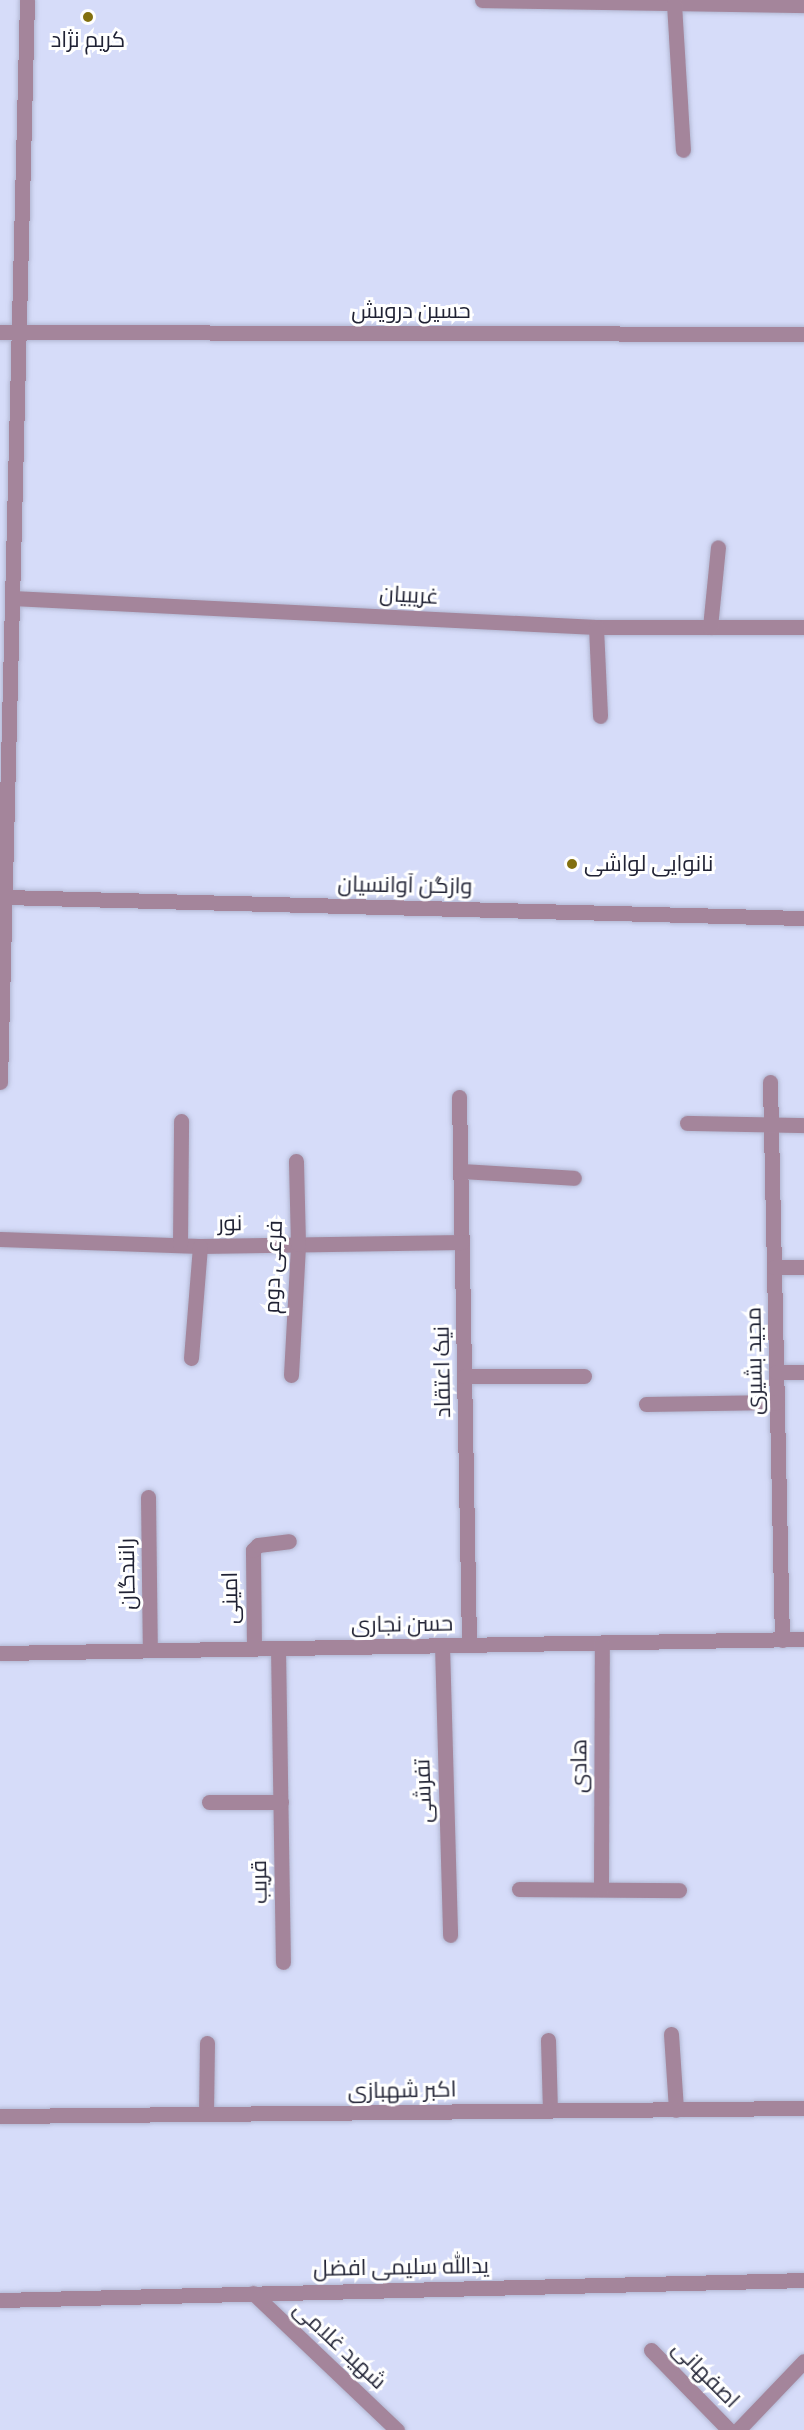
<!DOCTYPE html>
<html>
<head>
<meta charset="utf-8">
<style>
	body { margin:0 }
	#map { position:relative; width:804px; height:2430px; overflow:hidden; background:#d6dcf9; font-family:Cabin,Cairo,sans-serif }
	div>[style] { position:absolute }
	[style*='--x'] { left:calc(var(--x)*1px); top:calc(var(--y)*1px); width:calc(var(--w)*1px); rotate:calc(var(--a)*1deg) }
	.roads { filter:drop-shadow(0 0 2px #b2b7d2) drop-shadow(0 0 2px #b2b7d2) }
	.minor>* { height:15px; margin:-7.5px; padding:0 7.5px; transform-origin:7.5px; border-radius:7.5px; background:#a4859b }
	.dots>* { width:16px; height:16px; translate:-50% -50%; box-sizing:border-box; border:3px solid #fff; border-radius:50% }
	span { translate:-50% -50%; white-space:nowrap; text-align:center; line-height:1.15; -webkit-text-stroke:6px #fff; paint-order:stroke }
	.poi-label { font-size:22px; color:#202234 }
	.left { translate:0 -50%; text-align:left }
	.street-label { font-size:22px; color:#202234 }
</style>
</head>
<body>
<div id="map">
	<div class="roads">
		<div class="minor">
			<div style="--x:482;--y:0;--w:322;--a:0.9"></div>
			<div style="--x:674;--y:4;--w:146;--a:86.5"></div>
			<div style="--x:0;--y:332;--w:804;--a:0.14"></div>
			<div style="--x:12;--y:598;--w:585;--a:2.84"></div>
			<div style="--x:596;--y:627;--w:208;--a:0"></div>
			<div style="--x:596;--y:627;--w:89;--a:87.4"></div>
			<div style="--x:710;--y:627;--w:80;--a:-84.3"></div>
			<div style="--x:5;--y:897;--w:799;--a:1.51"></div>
			<div style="--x:0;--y:1082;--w:1082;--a:-88.57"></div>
			<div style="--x:770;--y:1082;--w:558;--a:88.77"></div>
			<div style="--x:459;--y:1097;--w:548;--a:88.95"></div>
			<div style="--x:687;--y:1123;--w:117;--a:1"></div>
			<div style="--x:461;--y:1171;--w:113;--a:3.5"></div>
			<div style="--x:0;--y:1239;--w:200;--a:2"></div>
			<div style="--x:200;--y:1246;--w:262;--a:-0.9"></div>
			<div style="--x:180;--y:1245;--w:124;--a:-89.5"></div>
			<div style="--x:774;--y:1267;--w:30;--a:0"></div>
			<div style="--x:191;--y:1358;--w:112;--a:-85.4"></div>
			<div style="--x:776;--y:1372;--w:28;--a:0"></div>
			<div style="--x:291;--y:1375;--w:131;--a:-86.9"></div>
			<div style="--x:298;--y:1244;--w:83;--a:-91.4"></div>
			<div style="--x:464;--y:1376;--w:120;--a:0"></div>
			<div style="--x:646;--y:1404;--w:131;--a:-0.9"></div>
			<div style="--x:148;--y:1497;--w:153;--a:89.3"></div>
			<div style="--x:442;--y:1645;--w:290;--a:88.4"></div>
			<div style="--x:254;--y:1648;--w:98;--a:-90.6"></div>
			<div style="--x:253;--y:1550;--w:7;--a:-45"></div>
			<div style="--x:258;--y:1545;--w:31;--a:-7"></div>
			<div style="--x:278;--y:1648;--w:314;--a:89.1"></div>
			<div style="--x:0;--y:1653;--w:804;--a:-1"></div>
			<div style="--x:209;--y:1802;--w:72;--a:0"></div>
			<div style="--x:519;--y:1889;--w:160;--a:0.4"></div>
			<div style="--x:601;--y:1889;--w:246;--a:-89.8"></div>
			<div style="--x:671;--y:2034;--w:76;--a:86.2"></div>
			<div style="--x:548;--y:2040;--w:70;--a:88.4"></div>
			<div style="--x:206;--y:2114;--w:71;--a:-89.2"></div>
			<div style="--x:0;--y:2116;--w:804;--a:-0.57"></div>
			<div style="--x:253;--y:2293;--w:199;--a:43.6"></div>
			<div style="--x:0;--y:2300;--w:804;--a:-1.42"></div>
			<div style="--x:651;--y:2350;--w:112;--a:45.7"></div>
			<div style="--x:738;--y:2430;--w:95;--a:-46.3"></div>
		</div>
	</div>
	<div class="dots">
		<div style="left:88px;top:17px;background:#83700f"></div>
		<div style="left:572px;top:864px;background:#83700f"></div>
	</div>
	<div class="poi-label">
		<span style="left:88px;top:40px">کریم نژاد</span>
		<span class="left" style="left:584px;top:864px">نانوایی لواشی</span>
	</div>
	<div class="street-label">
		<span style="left:411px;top:311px">حسین درویش</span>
		<span style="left:409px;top:595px;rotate:3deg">غریبیان</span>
		<span style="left:405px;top:885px;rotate:1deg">وازگن آوانسیان</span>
		<span style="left:230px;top:1223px;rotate:-1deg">نور</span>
		<span style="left:273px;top:1267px;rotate:-88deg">فرعی دوم</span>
		<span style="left:754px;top:1361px;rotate:-91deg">مجید بشیری</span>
		<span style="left:442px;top:1372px;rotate:-91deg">نیک اعتقاد</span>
		<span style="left:127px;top:1574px;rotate:-91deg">رانندگان</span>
		<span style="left:230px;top:1598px;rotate:-91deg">امینی</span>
		<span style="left:402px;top:1624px;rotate:-1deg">حسن نجاری</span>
		<span style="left:579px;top:1766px;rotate:-90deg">هادی</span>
		<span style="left:423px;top:1791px;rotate:-92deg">تفرشی</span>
		<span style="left:259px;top:1882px;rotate:-91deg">قریب</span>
		<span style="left:402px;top:2090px;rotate:-1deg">اکبر شهبازی</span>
		<span style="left:401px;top:2267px;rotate:-1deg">یدالله سلیمی افضل</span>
		<span style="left:340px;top:2345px;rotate:43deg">شهید غلامی</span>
		<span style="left:706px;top:2374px;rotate:45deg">اصفهانی</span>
	</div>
</div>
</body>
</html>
